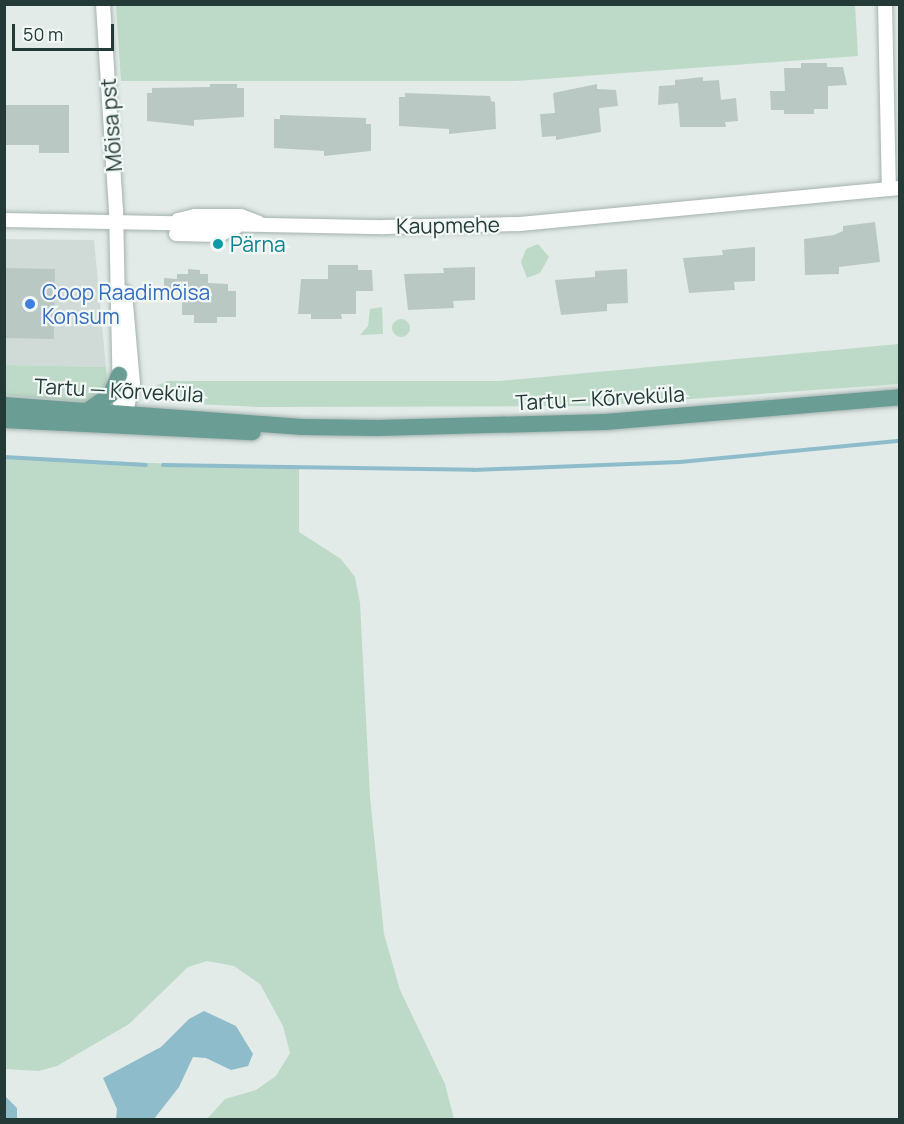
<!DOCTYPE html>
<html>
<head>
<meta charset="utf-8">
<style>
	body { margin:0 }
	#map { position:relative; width:904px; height:1124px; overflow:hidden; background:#e2ebe8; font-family:Manrope,sans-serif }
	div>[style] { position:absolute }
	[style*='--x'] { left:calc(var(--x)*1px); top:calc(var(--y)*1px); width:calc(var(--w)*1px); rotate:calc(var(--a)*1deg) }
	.built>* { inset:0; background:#d0dbd7 }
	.green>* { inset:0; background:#bcdac7 }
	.round { border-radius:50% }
	.water>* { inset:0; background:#8ebccb }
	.stream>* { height:4px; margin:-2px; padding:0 2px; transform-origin:2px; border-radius:2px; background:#8ebccb }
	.building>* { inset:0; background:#bac8c4; transform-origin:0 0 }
	.roads { filter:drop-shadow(0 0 2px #a5b2af) drop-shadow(0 0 2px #a5b2af) }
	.minor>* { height:14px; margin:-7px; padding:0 7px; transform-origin:7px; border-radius:7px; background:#fff }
	.major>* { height:16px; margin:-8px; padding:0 8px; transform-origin:8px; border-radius:8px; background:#6a9d94 }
	.dots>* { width:16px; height:16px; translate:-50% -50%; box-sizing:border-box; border:3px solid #f2f8f5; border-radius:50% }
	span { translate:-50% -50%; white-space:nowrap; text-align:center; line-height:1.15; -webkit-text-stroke:4.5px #f2f8f5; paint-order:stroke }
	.street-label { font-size:21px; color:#233a36 }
	.culture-label { font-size:21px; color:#0d838f }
	.left { translate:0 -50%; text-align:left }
	.shop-label { font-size:21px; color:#366cbe }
	.frame { position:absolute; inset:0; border:6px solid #233a36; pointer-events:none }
	.scale { position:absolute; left:12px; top:24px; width:102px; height:27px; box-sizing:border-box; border:3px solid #233a36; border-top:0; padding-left:8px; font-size:18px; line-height:21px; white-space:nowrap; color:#233a36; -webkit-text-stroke:4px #f2f8f5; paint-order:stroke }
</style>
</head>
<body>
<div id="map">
	<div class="built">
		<div style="clip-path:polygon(5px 239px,94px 240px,106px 367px,5px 365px)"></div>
	</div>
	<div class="green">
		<div style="clip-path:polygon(855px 5px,858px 56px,516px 81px,121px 81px,116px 6px)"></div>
		<div style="clip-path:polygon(538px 244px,549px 257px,540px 273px,527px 278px,521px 262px,526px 249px)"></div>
		<div style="clip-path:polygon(382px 307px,383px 334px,360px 335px,368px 326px,370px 309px)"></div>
		<div class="round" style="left:392px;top:319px;width:18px;height:18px"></div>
		<div style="clip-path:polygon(899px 344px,899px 384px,592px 406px,259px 407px,171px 403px,153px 387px,168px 381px,500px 381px)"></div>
		<div style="clip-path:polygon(5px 365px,106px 367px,107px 387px,97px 399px,85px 402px,5px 395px)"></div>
		<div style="clip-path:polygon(5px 457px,299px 469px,299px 532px,341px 559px,355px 577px,360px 603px,370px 797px,384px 934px,400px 990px,445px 1084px,454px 1119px,207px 1119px,225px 1099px,256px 1090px,276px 1076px,290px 1053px,283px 1026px,260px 984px,234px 966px,207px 961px,188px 967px,129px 1024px,57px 1066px,39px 1071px,5px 1069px)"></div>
	</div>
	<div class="water">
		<div style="clip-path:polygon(204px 1011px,236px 1026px,253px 1054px,248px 1066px,231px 1070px,206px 1058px,193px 1057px,179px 1087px,154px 1119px,116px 1119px,117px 1109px,103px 1078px,161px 1047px,189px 1019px)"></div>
		<div style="clip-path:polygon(5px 1096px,17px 1108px,17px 1119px,5px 1119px)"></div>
	</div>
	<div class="stream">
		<div style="--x:4;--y:457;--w:142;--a:3.2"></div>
		<div style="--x:163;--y:465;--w:310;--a:0.9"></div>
		<div style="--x:473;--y:470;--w:207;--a:-2.2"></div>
		<div style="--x:680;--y:462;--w:221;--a:-5.5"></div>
	</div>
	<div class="building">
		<div style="clip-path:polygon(801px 63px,827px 63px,827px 67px,843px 67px,847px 85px,828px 86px,828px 109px,814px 109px,814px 114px,784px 114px,784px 110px,771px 110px,770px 91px,785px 91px,784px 68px,801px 68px)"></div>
		<div style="clip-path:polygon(703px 77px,703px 81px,719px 80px,721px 100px,736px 98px,738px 121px,725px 122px,726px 127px,680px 127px,678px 103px,658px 105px,659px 86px,675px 85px,675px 80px)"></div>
		<div style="clip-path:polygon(210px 84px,237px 84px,237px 88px,244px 88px,244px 117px,194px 120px,194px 126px,147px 121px,147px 93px,152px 93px,152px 88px,210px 87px)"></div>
		<div style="clip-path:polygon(597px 84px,597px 89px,616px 90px,618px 106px,599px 108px,601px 132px,556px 140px,556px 136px,542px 137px,540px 114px,555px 113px,553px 93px)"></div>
		<div style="clip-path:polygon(405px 93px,490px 96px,491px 101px,495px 102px,496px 129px,449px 134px,449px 129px,399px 126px,399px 97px,405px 97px)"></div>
		<div style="clip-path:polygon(4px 105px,69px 105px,69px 153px,39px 153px,39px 145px,4px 145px)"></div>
		<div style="clip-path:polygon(280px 115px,366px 118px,366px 124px,371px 124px,371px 151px,324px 156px,324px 151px,274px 148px,274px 119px,280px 119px)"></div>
		<div style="clip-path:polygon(875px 222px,880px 262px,839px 267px,839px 274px,805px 275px,804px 239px,834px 235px,843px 231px,843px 226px)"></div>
		<div style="clip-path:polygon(755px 247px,755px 281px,734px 282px,735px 290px,689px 293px,683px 258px,723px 255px,722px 250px)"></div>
		<div style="clip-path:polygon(328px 265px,358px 265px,358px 270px,372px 270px,373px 291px,356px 291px,356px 314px,341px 314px,342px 319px,311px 319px,311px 314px,298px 314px,301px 279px,328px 279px)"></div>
		<div style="clip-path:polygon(475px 267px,475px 300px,453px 301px,454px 308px,408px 310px,404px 274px,444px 273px,443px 268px)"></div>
		<div style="left:4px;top:268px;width:51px;height:70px;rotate:1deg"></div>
		<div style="clip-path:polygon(188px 269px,200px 270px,200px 274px,208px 274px,208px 283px,228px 284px,228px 291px,236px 291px,236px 317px,217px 317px,217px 323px,194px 323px,194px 315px,182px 315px,182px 292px,164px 292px,164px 278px,177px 279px,177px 274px,188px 274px)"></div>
		<div style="clip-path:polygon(627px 269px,628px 303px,607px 304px,607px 311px,561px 315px,555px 280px,595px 277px,595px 271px)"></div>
	</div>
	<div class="roads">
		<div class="minor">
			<div style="--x:103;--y:4;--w:206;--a:86.4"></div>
			<div style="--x:116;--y:210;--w:192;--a:88.8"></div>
			<div style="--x:120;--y:402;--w:13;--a:67"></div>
			<div style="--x:885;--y:4;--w:185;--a:88.8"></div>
			<div style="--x:4;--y:220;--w:380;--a:1.1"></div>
			<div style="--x:384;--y:227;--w:135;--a:-1.3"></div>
			<div style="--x:519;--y:224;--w:383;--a:-5.4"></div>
			<div style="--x:178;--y:220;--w:17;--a:-13"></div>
			<div style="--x:195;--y:216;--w:46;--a:0"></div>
			<div style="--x:241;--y:216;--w:19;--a:21"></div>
			<div style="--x:176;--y:234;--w:43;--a:1.3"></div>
			<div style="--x:219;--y:235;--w:19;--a:-25"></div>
			<div style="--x:125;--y:415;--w:32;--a:-76"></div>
			<div style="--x:133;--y:384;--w:92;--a:-95"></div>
		</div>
		<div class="major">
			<div style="--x:4;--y:405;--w:299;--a:4.2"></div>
			<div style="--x:302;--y:427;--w:76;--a:0.8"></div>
			<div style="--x:378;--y:428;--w:227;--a:-1.5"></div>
			<div style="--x:605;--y:422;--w:296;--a:-4.8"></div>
			<div style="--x:87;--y:411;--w:29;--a:-35"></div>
			<div style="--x:111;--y:394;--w:21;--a:-67"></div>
			<div style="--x:4;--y:420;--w:249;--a:2.8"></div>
		</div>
	</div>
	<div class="dots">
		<div style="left:218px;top:244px;background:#0f9aa8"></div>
		<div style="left:30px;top:304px;background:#3f7fe0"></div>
	</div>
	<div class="street-label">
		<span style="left:111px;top:125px;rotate:-94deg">Mõisa pst</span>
		<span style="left:448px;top:225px;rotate:-1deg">Kaupmehe</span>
		<span style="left:119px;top:390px;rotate:3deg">Tartu — Kõrveküla</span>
		<span style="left:600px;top:398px;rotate:-3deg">Tartu — Kõrveküla</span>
	</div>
	<div class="culture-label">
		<span class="left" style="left:230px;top:244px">Pärna</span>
	</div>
	<div class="shop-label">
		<span class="left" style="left:42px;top:304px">Coop Raadimõisa<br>Konsum</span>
	</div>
	<div class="frame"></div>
	<div class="scale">50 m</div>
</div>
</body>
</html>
